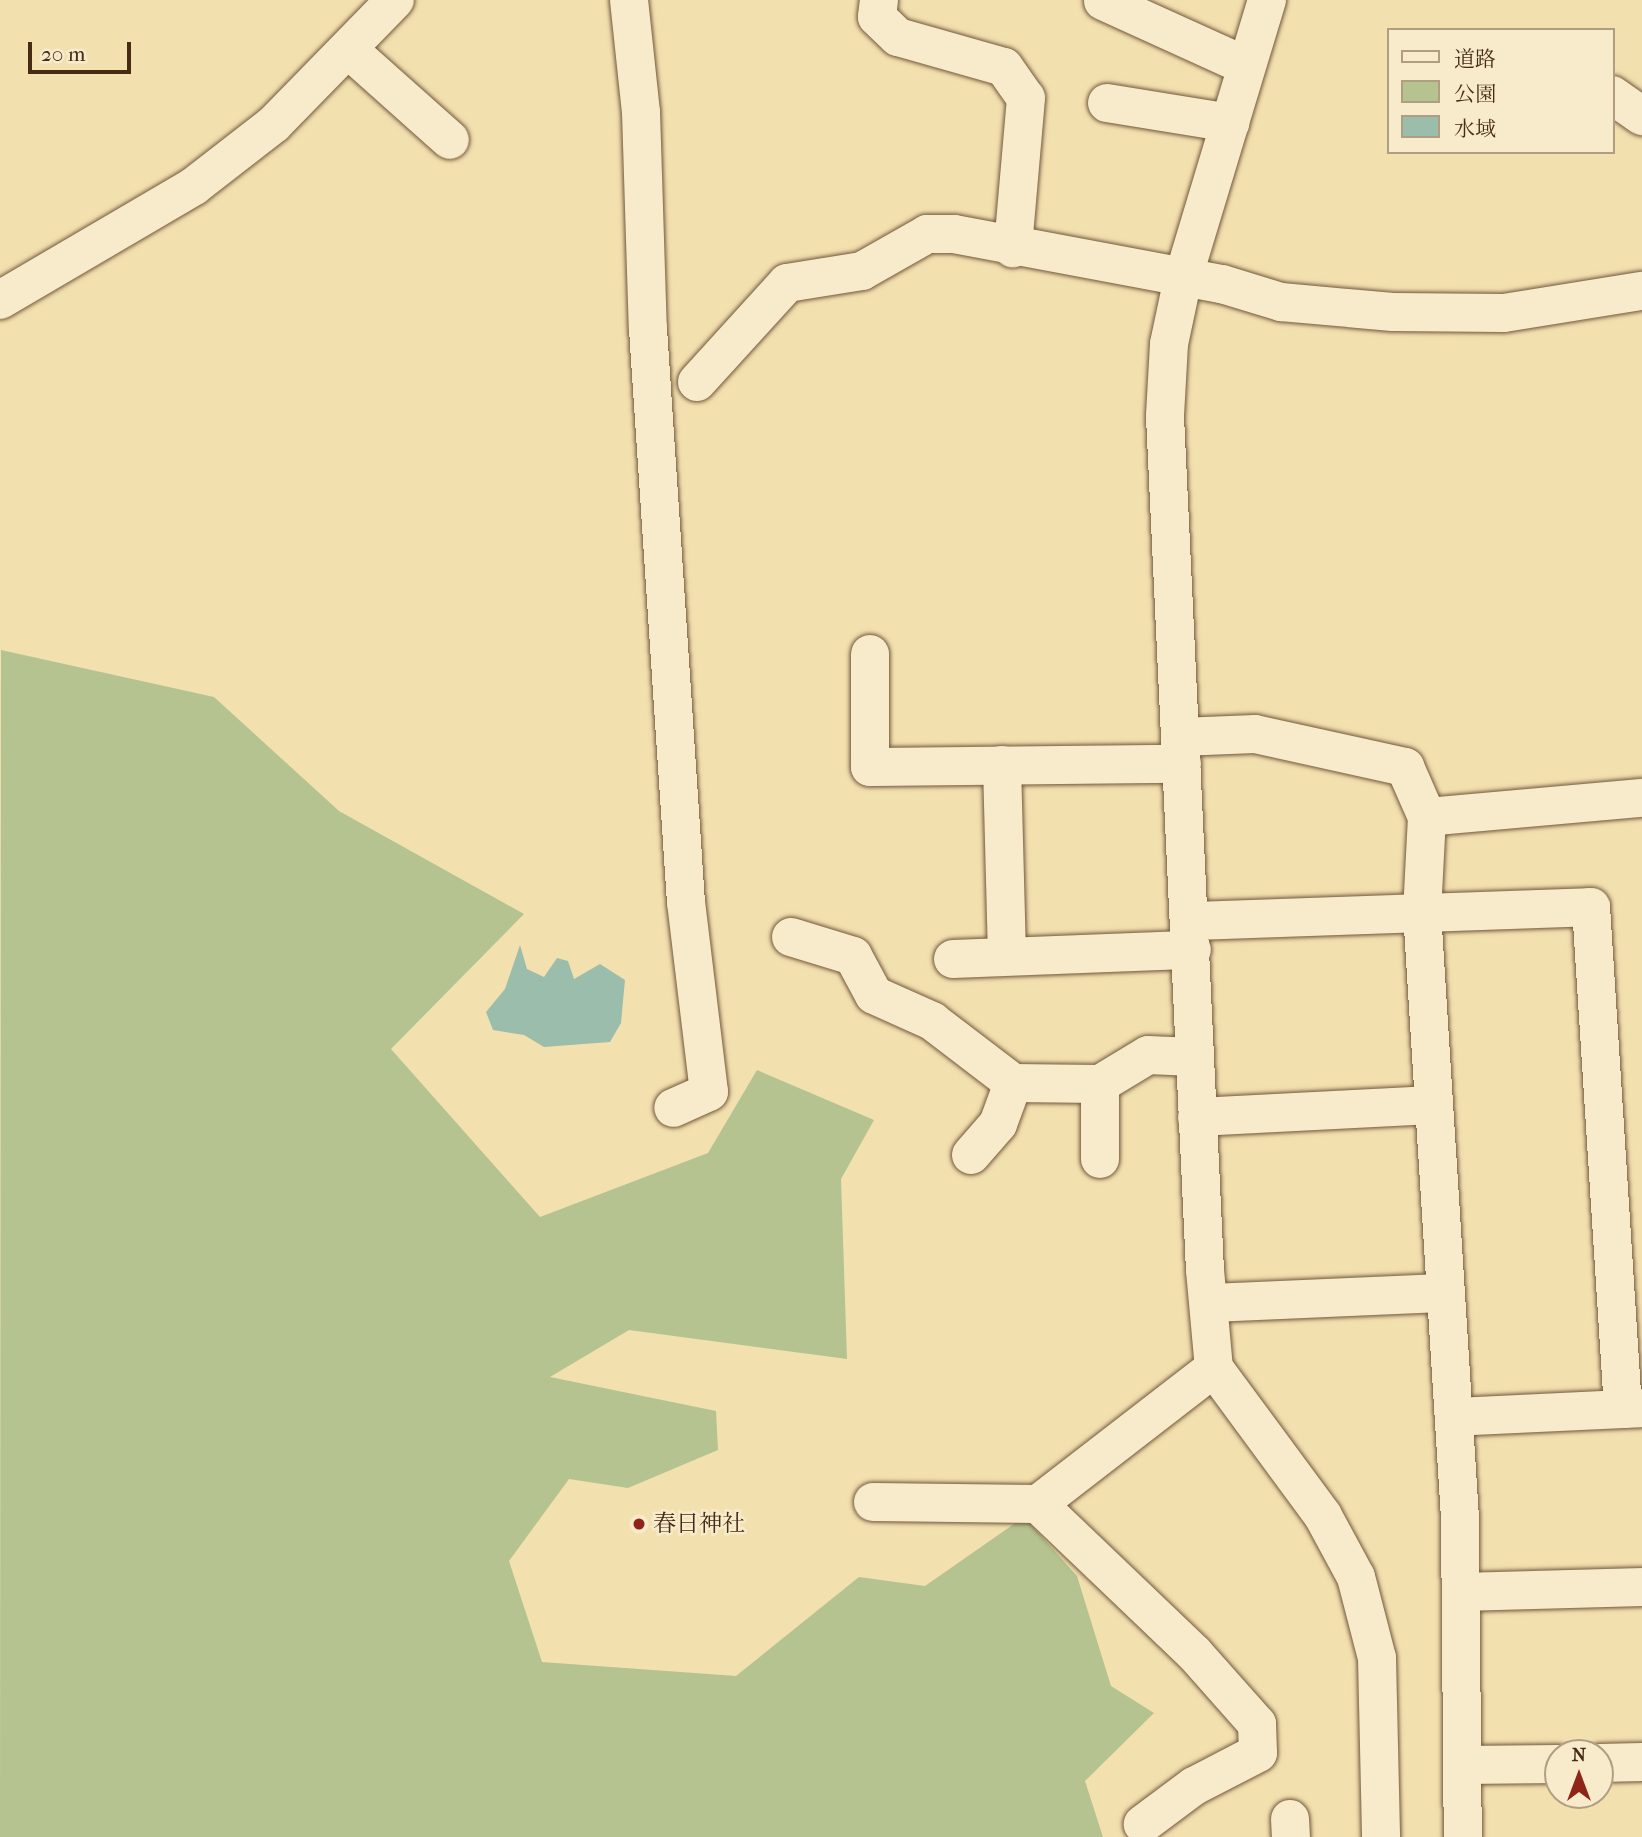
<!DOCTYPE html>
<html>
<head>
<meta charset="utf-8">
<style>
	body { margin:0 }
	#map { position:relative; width:1642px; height:1837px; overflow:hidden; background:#f3e0af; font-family:"IM FELL French Canon","Noto Serif JP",serif }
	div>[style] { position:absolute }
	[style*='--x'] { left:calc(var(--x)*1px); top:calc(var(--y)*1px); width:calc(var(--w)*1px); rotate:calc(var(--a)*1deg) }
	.green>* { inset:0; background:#b4c390 }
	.water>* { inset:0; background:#9bbdab }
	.roads { filter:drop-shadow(0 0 2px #72583b) drop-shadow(0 0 2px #72583b) }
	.minor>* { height:38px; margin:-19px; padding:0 19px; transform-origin:19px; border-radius:19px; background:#f7ebcb }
	.dots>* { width:19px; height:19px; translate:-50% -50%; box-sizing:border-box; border:4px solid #f7ebcb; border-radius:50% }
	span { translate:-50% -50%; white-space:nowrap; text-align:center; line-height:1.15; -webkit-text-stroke:5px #f7ebcb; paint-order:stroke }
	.poi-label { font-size:23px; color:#472b14 }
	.left { translate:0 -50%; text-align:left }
	.legend { position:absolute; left:1387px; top:28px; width:228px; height:126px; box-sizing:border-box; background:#f7ebcb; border:2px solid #b19e82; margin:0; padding:9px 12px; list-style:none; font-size:21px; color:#472b14 }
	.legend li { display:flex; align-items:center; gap:14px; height:35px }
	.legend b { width:35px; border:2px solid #b19e82 }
	.north { position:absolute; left:1544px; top:1739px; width:70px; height:70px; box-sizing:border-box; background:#f7ebcb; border:2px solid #b19e82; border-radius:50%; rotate:0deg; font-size:19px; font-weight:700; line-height:28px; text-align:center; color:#472b14 }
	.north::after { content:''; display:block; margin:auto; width:24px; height:32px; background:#8f2418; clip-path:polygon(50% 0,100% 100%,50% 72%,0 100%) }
	.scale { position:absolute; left:28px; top:42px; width:103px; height:32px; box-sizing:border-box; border:4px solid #472b14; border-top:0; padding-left:9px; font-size:21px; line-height:24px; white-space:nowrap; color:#472b14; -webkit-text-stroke:5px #f7ebcb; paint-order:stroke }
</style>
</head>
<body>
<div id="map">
	<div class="green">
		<div style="clip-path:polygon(1px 650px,214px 697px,339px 811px,524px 914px,391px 1049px,540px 1217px,708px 1153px,757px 1070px,874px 1120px,841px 1179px,847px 1359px,629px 1330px,550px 1377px,716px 1411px,718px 1450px,628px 1488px,569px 1479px,509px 1561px,542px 1662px,736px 1676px,859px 1577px,925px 1586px,1024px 1517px,1077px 1576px,1111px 1686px,1154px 1713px,1085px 1781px,1103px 1837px,0 1837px)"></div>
	</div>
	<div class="water">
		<div style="clip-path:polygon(520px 945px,527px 969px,544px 977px,557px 958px,568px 961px,574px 979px,600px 964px,625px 980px,621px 1023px,610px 1042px,544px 1047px,524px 1035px,493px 1030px,486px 1012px,505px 989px)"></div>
	</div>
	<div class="roads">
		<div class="minor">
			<div style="--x:629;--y:0;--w:113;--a:83.9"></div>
			<div style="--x:641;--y:112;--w:217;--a:88.2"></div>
			<div style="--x:648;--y:329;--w:574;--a:86.21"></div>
			<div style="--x:686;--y:902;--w:191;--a:83.1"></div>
			<div style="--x:709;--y:1092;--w:39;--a:156"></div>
			<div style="--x:879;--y:0;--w:17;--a:97"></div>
			<div style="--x:877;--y:17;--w:29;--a:44"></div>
			<div style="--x:898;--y:37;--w:110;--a:15.8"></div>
			<div style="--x:1004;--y:67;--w:38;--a:55"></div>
			<div style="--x:1026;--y:98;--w:151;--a:95"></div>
			<div style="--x:1267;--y:0;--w:290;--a:106.8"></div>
			<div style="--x:1183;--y:278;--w:67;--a:102"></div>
			<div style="--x:1169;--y:344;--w:72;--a:93.2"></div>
			<div style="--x:1165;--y:416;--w:855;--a:87.32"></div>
			<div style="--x:1205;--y:1270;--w:98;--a:84.8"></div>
			<div style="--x:1214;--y:1368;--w:184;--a:53.6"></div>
			<div style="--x:1323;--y:1516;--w:69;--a:61.6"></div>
			<div style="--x:1356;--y:1577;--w:84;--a:75.5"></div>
			<div style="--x:1377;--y:1658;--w:179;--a:88.7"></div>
			<div style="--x:1103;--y:1;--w:157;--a:24.4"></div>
			<div style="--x:349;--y:50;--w:135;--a:41.7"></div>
			<div style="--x:1612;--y:95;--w:37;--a:35"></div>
			<div style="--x:1107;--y:103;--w:125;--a:9.2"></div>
			<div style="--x:0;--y:300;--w:225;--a:-30.4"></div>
			<div style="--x:194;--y:186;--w:101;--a:-37.8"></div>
			<div style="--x:274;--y:124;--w:173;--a:-45.7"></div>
			<div style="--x:697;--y:382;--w:134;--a:-47.7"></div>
			<div style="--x:787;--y:283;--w:76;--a:-9.1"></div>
			<div style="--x:862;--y:271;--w:75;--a:-29.6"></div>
			<div style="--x:927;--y:234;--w:27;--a:0"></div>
			<div style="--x:954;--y:234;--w:273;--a:10.6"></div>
			<div style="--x:1222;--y:284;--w:62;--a:17"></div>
			<div style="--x:1281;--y:302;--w:112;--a:5.1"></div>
			<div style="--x:1393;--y:312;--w:111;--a:0.5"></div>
			<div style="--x:1504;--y:313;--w:140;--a:-9.1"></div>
			<div style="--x:870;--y:654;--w:113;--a:90"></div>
			<div style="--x:870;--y:767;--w:312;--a:-0.6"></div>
			<div style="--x:1180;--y:737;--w:75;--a:-2.3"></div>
			<div style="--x:1255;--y:734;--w:154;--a:12.4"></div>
			<div style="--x:1405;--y:767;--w:55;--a:66.3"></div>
			<div style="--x:1427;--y:817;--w:94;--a:93"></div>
			<div style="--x:1422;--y:911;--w:609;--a:86.42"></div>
			<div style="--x:1460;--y:1519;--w:318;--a:89.5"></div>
			<div style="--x:1002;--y:765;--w:191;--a:88.5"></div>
			<div style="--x:1427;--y:817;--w:216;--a:-5.1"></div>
			<div style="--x:1192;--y:921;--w:399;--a:-2"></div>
			<div style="--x:1591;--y:907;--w:503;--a:86.35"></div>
			<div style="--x:791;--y:937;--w:65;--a:17"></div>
			<div style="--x:853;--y:956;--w:44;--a:61.7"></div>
			<div style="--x:874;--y:995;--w:64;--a:24.1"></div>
			<div style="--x:932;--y:1021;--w:102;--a:37.4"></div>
			<div style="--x:1013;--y:1083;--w:87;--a:0.7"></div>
			<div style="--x:1100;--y:1084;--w:56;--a:-31.1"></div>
			<div style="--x:1148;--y:1055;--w:46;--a:2.5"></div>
			<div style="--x:953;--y:959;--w:239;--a:-2.2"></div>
			<div style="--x:1100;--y:1084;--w:75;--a:90"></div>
			<div style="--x:1197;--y:1117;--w:236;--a:-2.9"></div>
			<div style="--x:971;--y:1155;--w:41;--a:-48.9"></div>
			<div style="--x:998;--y:1124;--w:44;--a:-69.9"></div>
			<div style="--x:1213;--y:1303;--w:233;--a:-2.5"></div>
			<div style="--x:1454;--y:1417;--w:188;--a:-2.7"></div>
			<div style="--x:873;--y:1502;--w:165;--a:0.7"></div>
			<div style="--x:1038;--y:1504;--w:222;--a:-37.7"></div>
			<div style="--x:1038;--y:1504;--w:216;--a:43.7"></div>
			<div style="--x:1194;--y:1653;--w:95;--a:48.4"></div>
			<div style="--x:1257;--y:1724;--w:29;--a:88"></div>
			<div style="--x:1258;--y:1753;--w:72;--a:152.7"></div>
			<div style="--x:1194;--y:1786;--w:64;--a:143.3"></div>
			<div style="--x:1462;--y:1592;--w:180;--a:-1.6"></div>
			<div style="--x:1600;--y:1763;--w:42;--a:-1.4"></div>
			<div style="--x:1463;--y:1765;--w:95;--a:-0.6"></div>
			<div style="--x:1290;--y:1819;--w:18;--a:87"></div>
		</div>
	</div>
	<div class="dots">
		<div style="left:639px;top:1524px;background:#8f2418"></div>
	</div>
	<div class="poi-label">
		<span class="left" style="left:653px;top:1524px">春日神社</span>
	</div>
	<ul class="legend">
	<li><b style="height:9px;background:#f7ebcb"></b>道路</li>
	<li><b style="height:19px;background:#b4c390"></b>公園</li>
	<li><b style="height:19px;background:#9bbdab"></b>水域</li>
	</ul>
	<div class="north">N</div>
	<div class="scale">20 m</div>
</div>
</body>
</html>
